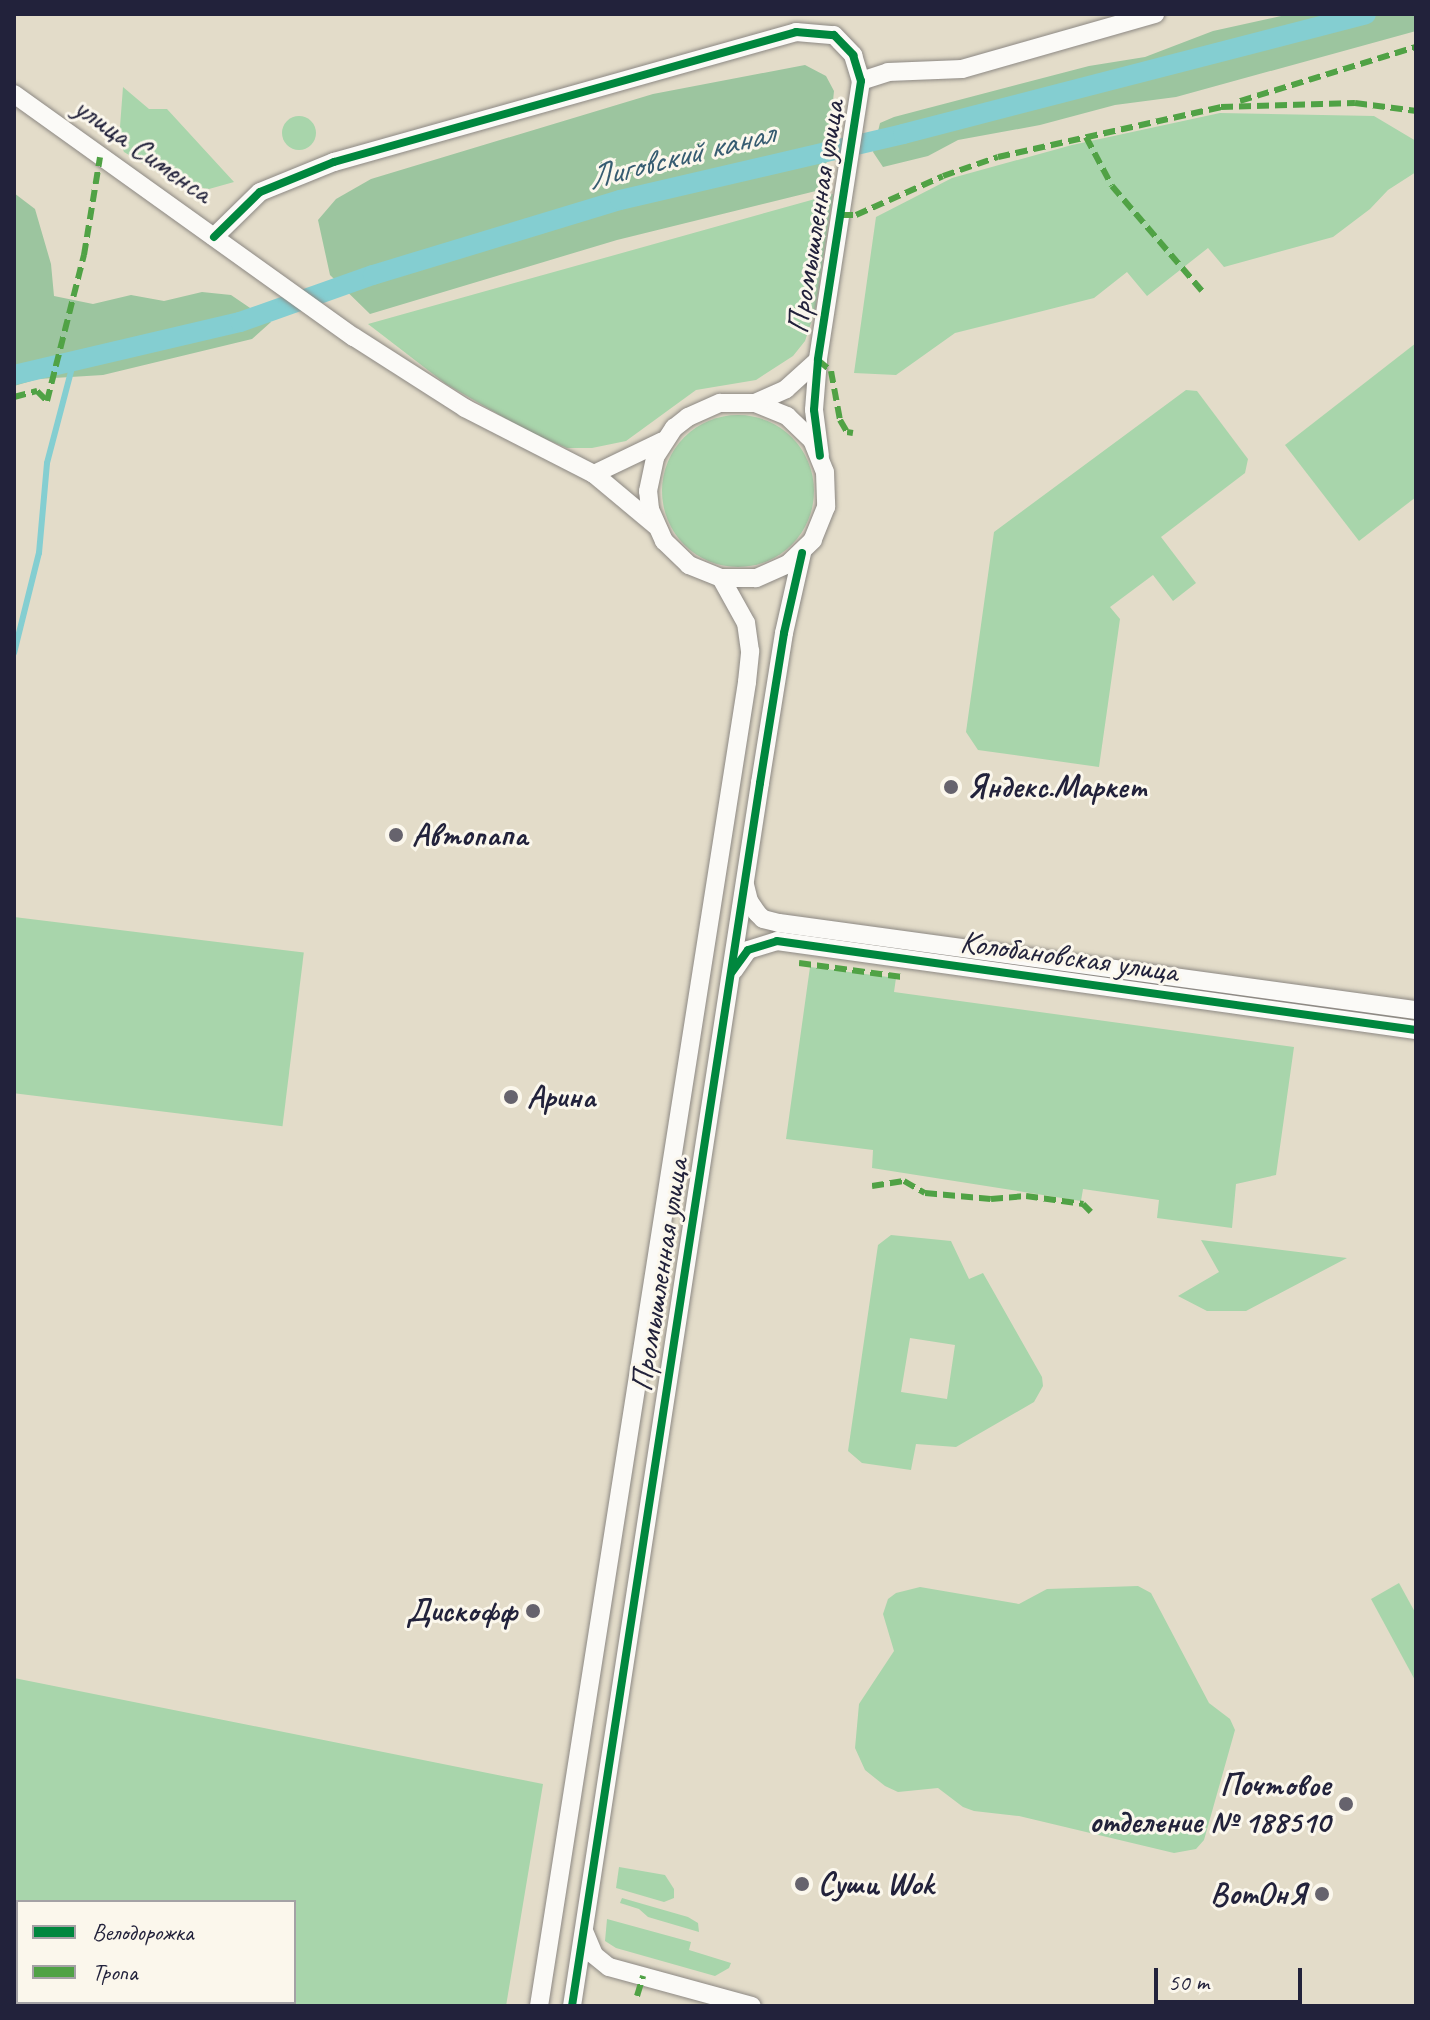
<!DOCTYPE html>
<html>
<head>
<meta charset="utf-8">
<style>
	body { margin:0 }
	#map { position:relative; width:1430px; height:2020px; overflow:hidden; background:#e3dcc9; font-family:Caveat,sans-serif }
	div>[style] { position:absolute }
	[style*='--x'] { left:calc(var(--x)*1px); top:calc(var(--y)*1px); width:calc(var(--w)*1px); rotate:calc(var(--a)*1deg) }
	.green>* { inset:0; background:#a8d5ab; transform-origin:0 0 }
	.round { border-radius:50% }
	.forest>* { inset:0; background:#9cc59f }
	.stream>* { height:6px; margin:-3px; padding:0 3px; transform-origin:3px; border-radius:3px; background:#84ced1 }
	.canal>* { height:20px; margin:-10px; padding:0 10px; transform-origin:10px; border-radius:10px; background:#84ced1 }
	.roads { filter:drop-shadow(0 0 2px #8c8883) drop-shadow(0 0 2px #8c8883) }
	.minor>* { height:18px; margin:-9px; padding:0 9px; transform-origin:9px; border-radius:9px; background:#fbfaf7 }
	.quiet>* { height:6px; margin-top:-3px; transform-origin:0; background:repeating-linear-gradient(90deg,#50a245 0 12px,transparent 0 18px) }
	.cycleway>* { height:8px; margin:-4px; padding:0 4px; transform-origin:4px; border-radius:4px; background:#00873e }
	.dots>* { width:22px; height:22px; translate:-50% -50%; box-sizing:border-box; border:4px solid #fbf7ec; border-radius:50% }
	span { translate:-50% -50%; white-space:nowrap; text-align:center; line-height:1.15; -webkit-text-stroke:6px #fbf7ec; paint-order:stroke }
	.street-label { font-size:32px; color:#22223b }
	.poi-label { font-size:32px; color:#22223b; font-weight:700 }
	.left { translate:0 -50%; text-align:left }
	.right { translate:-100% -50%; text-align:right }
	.water-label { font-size:34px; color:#365c71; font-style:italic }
	.frame { position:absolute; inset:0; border:16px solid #22223b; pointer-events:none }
	.legend { position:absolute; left:16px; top:1900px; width:280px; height:104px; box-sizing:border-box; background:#fbf7ec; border:2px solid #a4a2a5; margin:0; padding:10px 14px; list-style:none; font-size:24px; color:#22223b }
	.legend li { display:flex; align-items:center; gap:16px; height:40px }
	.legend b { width:40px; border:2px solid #a4a2a5 }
	.scale { position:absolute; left:1154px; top:1968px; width:148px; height:36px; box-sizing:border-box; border:4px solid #22223b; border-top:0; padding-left:10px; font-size:24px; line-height:28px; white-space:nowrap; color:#22223b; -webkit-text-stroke:6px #fbf7ec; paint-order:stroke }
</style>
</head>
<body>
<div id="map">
	<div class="green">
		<div style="clip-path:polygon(123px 87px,149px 109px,167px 109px,234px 182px,209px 189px,178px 184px,124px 152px,119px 140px)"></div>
		<div style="clip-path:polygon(1220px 113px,1374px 116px,1416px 141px,1416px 172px,1388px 190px,1370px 209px,1333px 237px,1224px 267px,1208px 248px,1147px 296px,1127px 272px,1094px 298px,955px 333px,896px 375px,854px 373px,876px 217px,952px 178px,1072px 145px)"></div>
		<div class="round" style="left:282px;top:116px;width:34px;height:34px"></div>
		<div style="clip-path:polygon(833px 194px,815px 311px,805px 341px,793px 356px,756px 380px,696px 390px,626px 441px,592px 448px,567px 448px,531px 433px,446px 384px,368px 324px)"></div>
		<div style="clip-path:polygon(1416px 343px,1416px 497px,1359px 541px,1285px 445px)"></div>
		<div style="clip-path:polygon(1186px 390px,1197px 391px,1248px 459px,1245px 473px,1161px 537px,1196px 583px,1173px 601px,1153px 575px,1110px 607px,1120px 619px,1099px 767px,978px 750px,966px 732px,994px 532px)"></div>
		<div class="round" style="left:662px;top:415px;width:152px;height:152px"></div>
		<div style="left:14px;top:917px;width:292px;height:175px;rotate:7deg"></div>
		<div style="clip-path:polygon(810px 967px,896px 978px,894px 992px,1294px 1047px,1276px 1175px,1236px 1184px,1232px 1228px,1157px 1218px,1159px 1200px,1083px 1189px,1081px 1201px,872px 1168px,873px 1150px,786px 1139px)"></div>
		<div style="clip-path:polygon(evenodd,891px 1235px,951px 1241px,969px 1279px,983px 1273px,1042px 1377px,1043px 1386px,1034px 1402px,956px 1447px,916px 1444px,911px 1470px,862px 1463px,848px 1451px,878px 1245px,891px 1235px,910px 1338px,955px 1345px,947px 1399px,901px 1392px,910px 1338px)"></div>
		<div style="clip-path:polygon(1201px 1240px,1347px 1258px,1246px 1311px,1207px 1311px,1178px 1296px,1219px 1272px)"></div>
		<div style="clip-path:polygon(1399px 1583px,1416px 1614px,1416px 1682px,1371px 1599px)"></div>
		<div style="clip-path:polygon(1138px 1586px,1151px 1593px,1209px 1703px,1230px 1719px,1235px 1730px,1204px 1840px,1196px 1849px,1174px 1853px,1019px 1816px,974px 1811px,963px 1807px,938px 1788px,898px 1792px,885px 1786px,865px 1770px,855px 1748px,859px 1704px,894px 1651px,883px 1614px,888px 1599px,896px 1593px,920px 1587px,1019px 1604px,1047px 1589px)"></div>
		<div style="clip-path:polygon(evenodd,14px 1678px,543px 1784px,506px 2006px,14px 2006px,14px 1678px,18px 1902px,294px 1902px,294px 2002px,18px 2002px,18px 1902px)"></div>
		<div style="clip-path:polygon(619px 1867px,665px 1875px,674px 1889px,674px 1898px,664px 1902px,616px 1888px)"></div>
		<div style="clip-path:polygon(622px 1898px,688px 1917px,698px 1923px,699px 1932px,648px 1917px,639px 1909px,620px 1903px)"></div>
		<div style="clip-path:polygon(607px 1919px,691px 1942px,689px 1950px,731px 1963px,729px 1968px,715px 1976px,616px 1948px,605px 1941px)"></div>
	</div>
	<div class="forest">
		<div style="clip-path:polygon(1290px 14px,1416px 14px,1416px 31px,1176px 97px,1115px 105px,1040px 125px,958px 140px,928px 156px,883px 167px,873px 152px,880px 123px,894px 117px,1089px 66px,1145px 57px,1213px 31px)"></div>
		<div style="clip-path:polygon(805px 65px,826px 76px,834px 91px,824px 189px,617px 240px,370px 314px,330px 275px,318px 220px,336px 199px,371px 179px,653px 94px)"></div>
		<div style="clip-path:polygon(14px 193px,35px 209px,51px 264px,54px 296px,93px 304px,131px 295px,164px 301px,202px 292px,231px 295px,271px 322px,252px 339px,103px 375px,38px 379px,14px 386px)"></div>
	</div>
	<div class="stream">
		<div style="--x:14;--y:653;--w:103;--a:-76"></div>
		<div style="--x:39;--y:553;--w:90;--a:-84.9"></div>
		<div style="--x:47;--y:463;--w:106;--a:-75.3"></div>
	</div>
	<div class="canal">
		<div style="--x:14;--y:375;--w:232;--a:-13.2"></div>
		<div style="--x:240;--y:322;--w:141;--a:-19.5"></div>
		<div style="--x:373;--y:275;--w:258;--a:-16.9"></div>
		<div style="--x:620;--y:200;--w:291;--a:-13.1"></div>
		<div style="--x:903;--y:134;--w:478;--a:-14.5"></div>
	</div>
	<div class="roads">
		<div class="minor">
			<div style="--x:861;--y:81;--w:28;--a:-18"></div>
			<div style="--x:888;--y:72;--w:74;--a:-2.3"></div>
			<div style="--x:962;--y:69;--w:201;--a:-15.9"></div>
			<div style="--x:14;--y:94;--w:418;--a:35.6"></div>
			<div style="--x:354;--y:337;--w:132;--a:32.6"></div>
			<div style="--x:465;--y:408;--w:145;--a:27.1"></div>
			<div style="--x:594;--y:474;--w:80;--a:39.9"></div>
			<div style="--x:214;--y:237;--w:64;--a:-44.4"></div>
			<div style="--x:260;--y:192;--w:80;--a:-22.1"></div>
			<div style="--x:334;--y:162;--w:480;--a:-15.7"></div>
			<div style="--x:796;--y:32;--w:38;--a:5"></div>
			<div style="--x:834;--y:35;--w:28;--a:46"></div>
			<div style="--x:853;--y:55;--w:27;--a:73"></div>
			<div style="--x:861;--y:81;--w:282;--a:98.8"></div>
			<div style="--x:818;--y:360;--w:50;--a:94.6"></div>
			<div style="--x:814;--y:410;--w:46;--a:82.6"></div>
			<div style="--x:755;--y:403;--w:35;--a:22"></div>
			<div style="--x:787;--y:416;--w:35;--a:44"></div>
			<div style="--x:812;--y:440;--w:35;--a:68"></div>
			<div style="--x:825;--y:472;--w:35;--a:88"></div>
			<div style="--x:826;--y:507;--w:35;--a:112"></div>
			<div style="--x:813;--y:540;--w:35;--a:136"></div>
			<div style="--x:788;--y:564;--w:35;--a:156"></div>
			<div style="--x:756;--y:578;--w:35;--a:180"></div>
			<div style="--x:721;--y:578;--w:35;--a:-158"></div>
			<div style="--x:689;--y:565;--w:35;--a:-136"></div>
			<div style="--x:664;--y:541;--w:35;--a:-114"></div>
			<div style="--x:650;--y:509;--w:18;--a:-96"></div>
			<div style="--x:648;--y:491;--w:35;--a:-78"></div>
			<div style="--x:655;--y:457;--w:35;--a:-57"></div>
			<div style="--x:674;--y:428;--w:18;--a:-38"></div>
			<div style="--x:688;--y:417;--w:35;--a:-24"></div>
			<div style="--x:720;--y:403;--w:35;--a:0"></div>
			<div style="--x:755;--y:403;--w:34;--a:-24"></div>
			<div style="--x:786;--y:389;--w:43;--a:-42.2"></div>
			<div style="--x:594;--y:474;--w:76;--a:-25.6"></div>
			<div style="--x:745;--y:885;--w:16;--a:76"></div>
			<div style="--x:749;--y:901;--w:14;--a:56"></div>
			<div style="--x:757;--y:913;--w:8;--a:45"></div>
			<div style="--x:763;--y:919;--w:16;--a:14"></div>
			<div style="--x:779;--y:923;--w:643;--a:7.78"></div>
			<div style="--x:734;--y:970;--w:24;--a:-55"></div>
			<div style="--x:748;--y:950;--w:30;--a:-17"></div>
			<div style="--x:777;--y:941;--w:645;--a:7.93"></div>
			<div style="--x:584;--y:1931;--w:26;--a:67"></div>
			<div style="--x:594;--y:1955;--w:19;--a:39"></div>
			<div style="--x:609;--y:1967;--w:148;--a:15.3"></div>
			<div style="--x:539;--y:2006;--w:1340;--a:-81.07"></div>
			<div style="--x:747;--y:682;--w:31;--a:-84"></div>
			<div style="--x:750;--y:651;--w:28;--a:-98"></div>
			<div style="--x:746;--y:623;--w:51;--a:-119.1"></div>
			<div style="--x:572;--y:2006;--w:1237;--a:-81.26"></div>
			<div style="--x:760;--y:783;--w:152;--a:-80.9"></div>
			<div style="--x:784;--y:633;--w:82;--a:-77.3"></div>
		</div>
	</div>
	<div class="quiet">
		<div style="--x:1240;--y:101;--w:184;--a:-17.1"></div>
		<div style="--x:1086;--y:137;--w:55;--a:62"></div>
		<div style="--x:1112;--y:186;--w:138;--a:49.4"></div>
		<div style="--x:841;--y:215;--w:15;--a:0"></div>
		<div style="--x:856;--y:215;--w:95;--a:-24.1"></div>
		<div style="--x:943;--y:176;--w:58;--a:-19.1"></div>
		<div style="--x:998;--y:157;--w:229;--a:-12.6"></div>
		<div style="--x:1221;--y:107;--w:134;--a:-1.7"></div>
		<div style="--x:1355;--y:103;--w:62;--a:7.5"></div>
		<div style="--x:818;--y:360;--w:17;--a:40"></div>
		<div style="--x:831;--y:371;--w:50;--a:79.6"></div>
		<div style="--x:840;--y:420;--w:14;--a:60"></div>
		<div style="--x:847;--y:432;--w:6;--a:9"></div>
		<div style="--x:14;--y:397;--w:24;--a:-15"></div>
		<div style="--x:37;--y:391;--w:14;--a:45"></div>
		<div style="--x:47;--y:401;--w:151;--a:-75.8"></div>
		<div style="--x:84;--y:255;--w:99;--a:-80.7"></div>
		<div style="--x:799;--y:963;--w:104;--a:7.7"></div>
		<div style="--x:872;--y:1186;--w:32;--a:-9"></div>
		<div style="--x:904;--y:1181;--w:24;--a:30"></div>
		<div style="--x:925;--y:1193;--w:66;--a:5.2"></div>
		<div style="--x:991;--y:1199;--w:35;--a:-5"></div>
		<div style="--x:1026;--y:1196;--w:58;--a:8"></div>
		<div style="--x:1083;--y:1204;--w:11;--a:45"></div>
		<div style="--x:637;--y:1996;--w:21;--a:-73"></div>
	</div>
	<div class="cycleway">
		<div style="--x:214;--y:237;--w:64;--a:-44.4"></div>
		<div style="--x:260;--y:192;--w:80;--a:-22.1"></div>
		<div style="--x:334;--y:162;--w:480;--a:-15.7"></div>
		<div style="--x:796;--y:32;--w:38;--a:5"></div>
		<div style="--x:834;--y:35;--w:28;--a:46"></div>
		<div style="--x:853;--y:55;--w:27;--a:73"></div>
		<div style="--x:861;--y:81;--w:282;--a:98.8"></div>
		<div style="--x:818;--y:360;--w:50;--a:94.6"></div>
		<div style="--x:814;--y:410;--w:46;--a:82.6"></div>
		<div style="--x:732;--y:972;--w:27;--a:-54"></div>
		<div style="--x:748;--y:950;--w:30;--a:-17"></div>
		<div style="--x:777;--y:941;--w:645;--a:7.93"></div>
		<div style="--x:572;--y:2006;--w:1237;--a:-81.26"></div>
		<div style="--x:760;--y:783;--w:152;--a:-80.9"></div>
		<div style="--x:784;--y:633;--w:82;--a:-77.3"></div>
	</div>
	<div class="dots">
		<div style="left:951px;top:787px;background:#66636d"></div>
		<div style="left:396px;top:835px;background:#66636d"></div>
		<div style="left:511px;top:1097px;background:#66636d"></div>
		<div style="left:533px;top:1611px;background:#66636d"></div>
		<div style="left:1346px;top:1804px;background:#66636d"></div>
		<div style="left:802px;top:1884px;background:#66636d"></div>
		<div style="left:1322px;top:1894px;background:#66636d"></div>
	</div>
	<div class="street-label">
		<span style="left:143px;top:150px;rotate:35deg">улица Сименса</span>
		<span style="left:816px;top:217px;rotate:-81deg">Промышленная улица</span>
		<span style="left:1069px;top:957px;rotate:8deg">Колобановская улица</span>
		<span style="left:660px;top:1275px;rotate:-81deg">Промышленная улица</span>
	</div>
	<div class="poi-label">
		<span class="left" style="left:967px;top:787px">Яндекс.Маркет</span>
		<span class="left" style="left:412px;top:835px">Автопапа</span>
		<span class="left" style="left:527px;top:1097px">Арина</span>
		<span class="right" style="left:517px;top:1611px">Дискофф</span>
		<span class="right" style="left:1330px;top:1804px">Почтовое<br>отделение № 188510</span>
		<span class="left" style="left:818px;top:1884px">Суши Wok</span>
		<span class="right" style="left:1306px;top:1894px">ВотОнЯ</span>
	</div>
	<div class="water-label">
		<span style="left:680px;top:155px;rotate:-14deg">Лиговский канал</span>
	</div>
	<div class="frame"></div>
	<ul class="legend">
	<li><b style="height:10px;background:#00873e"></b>Велодорожка</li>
	<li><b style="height:10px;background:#50a245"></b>Тропа</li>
	</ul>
	<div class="scale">50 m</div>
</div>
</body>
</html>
